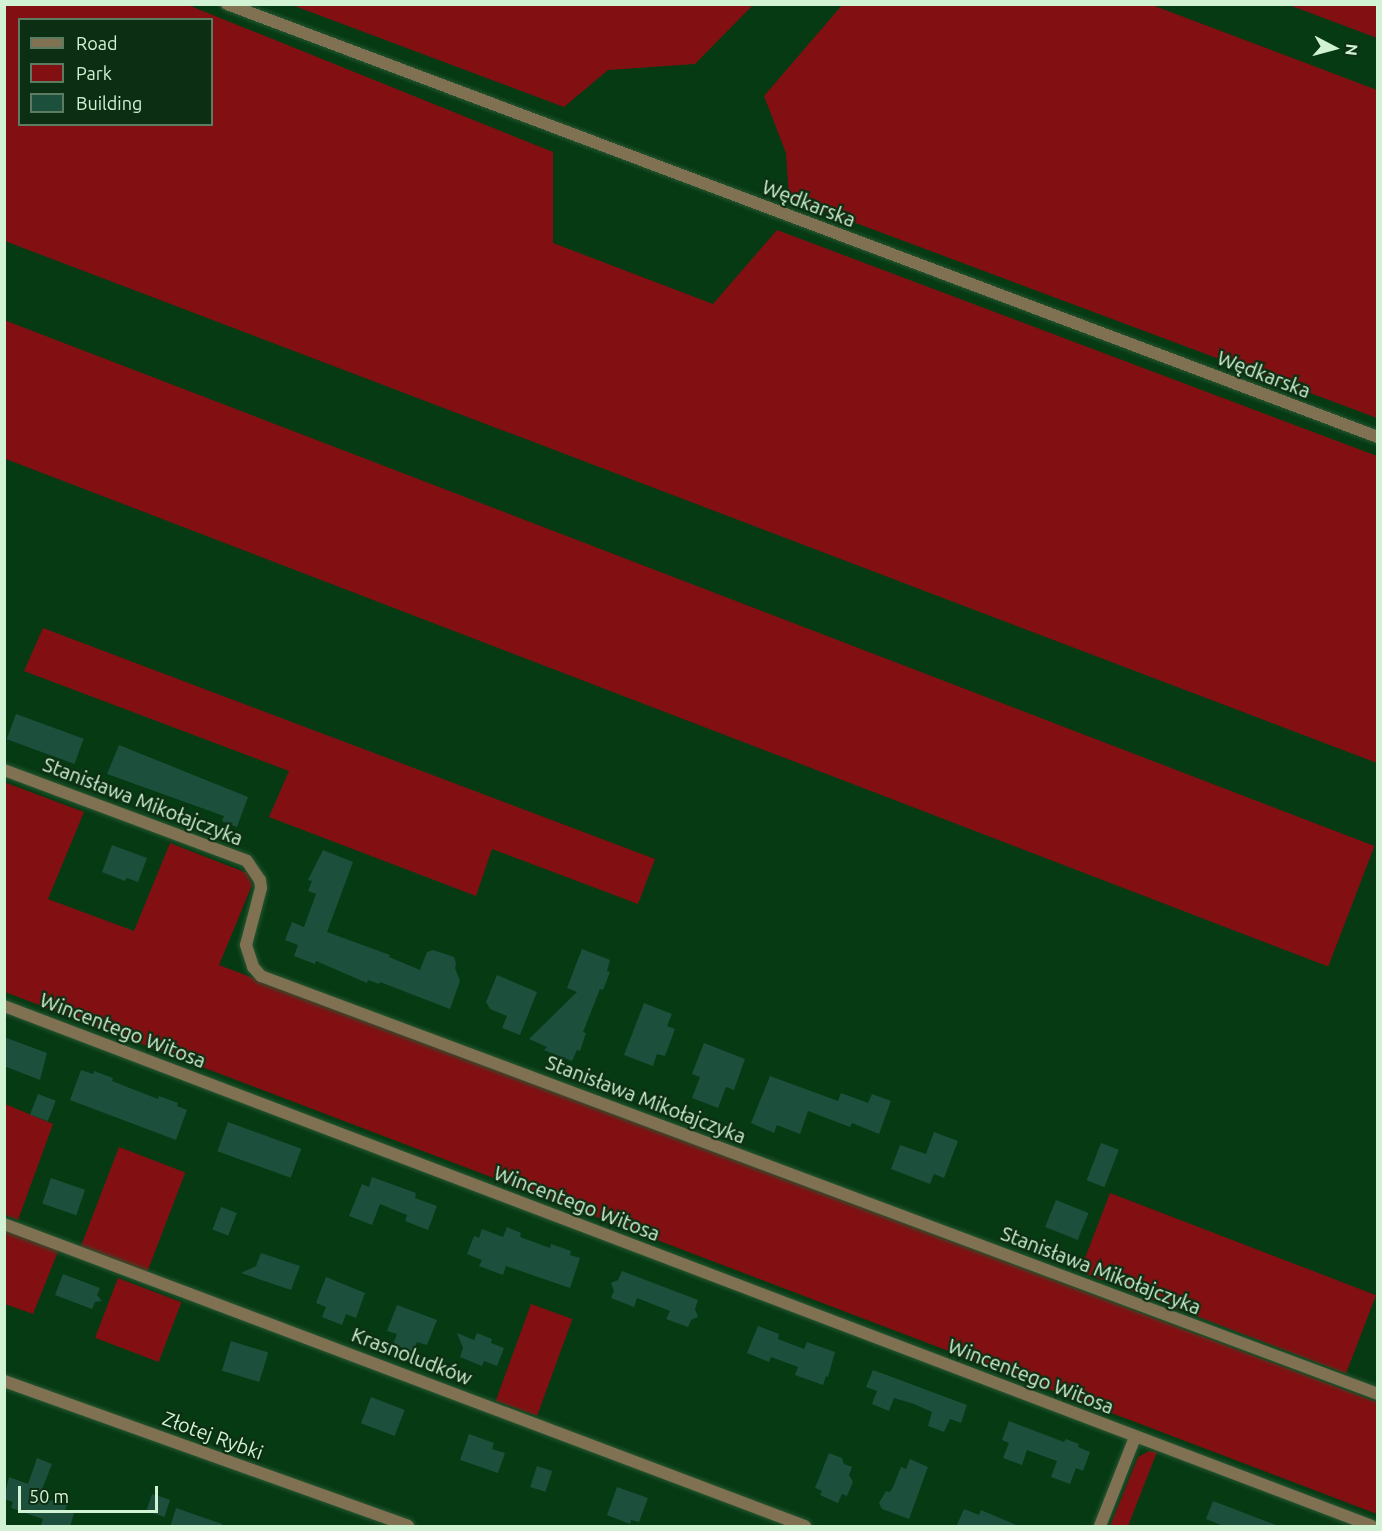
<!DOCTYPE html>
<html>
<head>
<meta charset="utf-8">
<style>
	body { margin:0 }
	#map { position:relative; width:1382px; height:1531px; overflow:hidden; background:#063a13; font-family:Ubuntu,sans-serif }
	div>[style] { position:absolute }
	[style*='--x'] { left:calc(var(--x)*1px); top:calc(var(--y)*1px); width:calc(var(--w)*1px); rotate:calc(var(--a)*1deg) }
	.green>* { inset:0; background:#821012; transform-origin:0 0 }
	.building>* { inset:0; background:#1d4f3d; transform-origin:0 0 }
	.roads { filter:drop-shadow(0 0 2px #275732) drop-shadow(0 0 2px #275732) }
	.street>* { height:12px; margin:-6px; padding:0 6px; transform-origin:6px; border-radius:6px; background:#7f7152 }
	span { translate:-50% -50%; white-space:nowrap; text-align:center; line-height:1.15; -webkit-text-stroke:4.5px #0c2e12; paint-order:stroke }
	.street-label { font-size:20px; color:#d2f2d4 }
	.frame { position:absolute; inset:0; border:6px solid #d2f2d4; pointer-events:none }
	.legend { position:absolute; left:18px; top:18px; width:195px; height:108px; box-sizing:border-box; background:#0c2e12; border:2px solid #5b7c60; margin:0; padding:8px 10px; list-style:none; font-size:18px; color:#d2f2d4 }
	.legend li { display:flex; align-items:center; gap:12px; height:30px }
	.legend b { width:30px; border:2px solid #5b7c60 }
	.north { position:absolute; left:1304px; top:18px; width:60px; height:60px; -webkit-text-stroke:4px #0c2e12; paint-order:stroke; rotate:96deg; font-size:16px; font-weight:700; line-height:24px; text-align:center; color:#d2f2d4 }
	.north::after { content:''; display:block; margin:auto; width:21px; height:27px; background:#d2f2d4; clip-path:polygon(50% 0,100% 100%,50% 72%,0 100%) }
	.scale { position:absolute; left:18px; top:1486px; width:140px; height:27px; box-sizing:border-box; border:3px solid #d2f2d4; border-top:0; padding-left:8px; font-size:18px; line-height:21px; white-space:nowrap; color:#d2f2d4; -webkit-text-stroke:4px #0c2e12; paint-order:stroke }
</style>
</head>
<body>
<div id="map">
	<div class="green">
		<div style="clip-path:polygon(843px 4px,1152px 5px,1377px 90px,1377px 418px,789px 198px,786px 153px,764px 96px)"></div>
		<div style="clip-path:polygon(evenodd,4px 5px,188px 5px,553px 152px,553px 243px,713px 304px,777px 230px,1377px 456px,1377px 763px,5px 241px,4px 5px,20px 20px,212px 20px,212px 124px,20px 124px,20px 20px)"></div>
		<div style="clip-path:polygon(292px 5px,753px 5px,695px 64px,608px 70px,564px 107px)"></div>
		<div style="clip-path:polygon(1289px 5px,1377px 5px,1377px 38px)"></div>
		<div style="left:4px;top:320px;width:1468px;height:129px;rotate:21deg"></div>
		<div style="clip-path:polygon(43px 628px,655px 859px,638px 904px,492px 849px,476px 896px,269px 817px,289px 771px,24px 671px)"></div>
		<div style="clip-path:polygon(4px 782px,84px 812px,48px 899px,134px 931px,170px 843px,247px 873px,252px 885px,219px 965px,1377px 1402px,1377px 1514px,5px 992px)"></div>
		<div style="clip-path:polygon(5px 1104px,53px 1124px,18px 1220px,5px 1215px)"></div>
		<div style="left:119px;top:1147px;width:71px;height:106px;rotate:21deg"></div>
		<div style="left:1110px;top:1193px;width:285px;height:84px;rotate:21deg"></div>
		<div style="clip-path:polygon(4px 1229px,59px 1249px,33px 1314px,5px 1304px)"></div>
		<div style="left:118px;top:1278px;width:68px;height:64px;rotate:21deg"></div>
		<div style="left:531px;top:1304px;width:44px;height:103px;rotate:20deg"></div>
		<div style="clip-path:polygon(1149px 1451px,1157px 1452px,1128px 1526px,1110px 1526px,1138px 1457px)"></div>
	</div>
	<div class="building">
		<div style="left:16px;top:714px;width:72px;height:27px;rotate:20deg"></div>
		<div style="clip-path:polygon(119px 745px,248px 797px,237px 827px,222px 821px,224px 816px,107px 774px)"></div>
		<div style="clip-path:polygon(112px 845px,147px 858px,138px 882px,127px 878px,125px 881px,102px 872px)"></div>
		<div style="clip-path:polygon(323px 850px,353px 862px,327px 932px,390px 955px,389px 957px,420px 970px,427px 952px,433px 950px,454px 957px,456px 963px,455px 968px,460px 981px,450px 1009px,380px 982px,379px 984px,368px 980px,367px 983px,316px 961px,315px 964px,294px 956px,298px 945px,285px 940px,292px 922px,304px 927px,316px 894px,308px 891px,312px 881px,308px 880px)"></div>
		<div style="clip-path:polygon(582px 949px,610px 960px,607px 971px,610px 972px,603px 990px,600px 989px,583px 1032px,586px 1033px,580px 1051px,577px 1050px,572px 1061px,544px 1050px,547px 1047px,529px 1039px,577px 992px,567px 988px)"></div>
		<div style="clip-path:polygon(497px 975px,537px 992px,520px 1035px,502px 1028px,507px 1016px,490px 1009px,486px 1002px)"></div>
		<div style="clip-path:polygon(644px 1003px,672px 1014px,667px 1026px,675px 1029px,665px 1056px,657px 1054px,653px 1066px,624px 1055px)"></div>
		<div style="clip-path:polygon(4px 1037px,47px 1053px,40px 1080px,4px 1066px)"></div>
		<div style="clip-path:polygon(704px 1043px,745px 1059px,734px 1090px,726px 1087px,718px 1108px,692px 1098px,700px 1077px,692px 1074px)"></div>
		<div style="clip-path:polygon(81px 1070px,93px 1074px,94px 1071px,113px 1078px,112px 1081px,122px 1085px,158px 1099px,159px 1096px,178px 1103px,177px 1106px,187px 1110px,176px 1140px,70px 1100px)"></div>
		<div style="clip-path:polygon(770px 1076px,838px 1101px,841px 1093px,868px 1103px,872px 1094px,891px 1101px,879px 1134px,852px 1123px,850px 1127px,808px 1111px,800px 1134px,777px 1125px,774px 1133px,751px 1123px)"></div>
		<div style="left:38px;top:1094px;width:19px;height:22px;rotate:21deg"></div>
		<div style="left:228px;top:1122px;width:78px;height:31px;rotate:20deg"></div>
		<div style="clip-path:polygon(934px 1132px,958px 1141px,944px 1178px,934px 1174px,930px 1184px,891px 1169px,900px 1145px,926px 1154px)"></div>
		<div style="left:1101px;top:1143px;width:19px;height:40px;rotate:21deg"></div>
		<div style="clip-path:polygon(372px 1177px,416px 1193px,415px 1198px,437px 1206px,428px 1230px,405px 1221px,407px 1215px,380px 1204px,372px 1225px,349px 1216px,362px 1184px,369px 1187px)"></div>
		<div style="left:51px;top:1178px;width:36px;height:27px;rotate:19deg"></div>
		<div style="left:1056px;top:1200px;width:35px;height:29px;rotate:22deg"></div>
		<div style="left:221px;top:1207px;width:17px;height:24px;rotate:21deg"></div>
		<div style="clip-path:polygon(507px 1227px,521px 1233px,520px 1237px,550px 1248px,551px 1244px,571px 1251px,570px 1255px,580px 1258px,570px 1288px,506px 1266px,503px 1275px,479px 1266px,482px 1260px,467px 1254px,474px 1236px,479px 1238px,482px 1229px,503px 1237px)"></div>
		<div style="clip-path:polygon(261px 1253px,300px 1266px,291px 1290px,241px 1273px,256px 1266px)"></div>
		<div style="clip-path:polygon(622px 1271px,698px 1300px,695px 1309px,698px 1317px,691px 1320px,688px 1327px,666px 1319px,670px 1311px,637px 1298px,634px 1307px,611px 1298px,614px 1291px,611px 1283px,618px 1280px)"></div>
		<div style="clip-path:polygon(63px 1274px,100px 1288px,97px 1295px,102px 1301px,95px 1302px,92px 1309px,55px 1295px)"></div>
		<div style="clip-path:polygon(326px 1277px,365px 1293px,356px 1318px,346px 1314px,342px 1325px,322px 1317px,326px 1307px,316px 1303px)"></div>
		<div style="clip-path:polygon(397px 1305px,437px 1320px,427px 1345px,417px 1342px,413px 1352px,393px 1344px,397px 1334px,387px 1331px)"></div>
		<div style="clip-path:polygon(758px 1326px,779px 1334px,778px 1339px,804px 1349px,807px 1342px,835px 1352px,828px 1377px,826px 1376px,823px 1385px,795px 1375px,798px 1367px,771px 1357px,769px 1362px,747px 1353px)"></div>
		<div style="clip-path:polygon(457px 1333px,474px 1340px,477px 1333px,492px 1339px,491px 1343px,504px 1348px,497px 1366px,484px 1361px,482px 1366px,460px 1357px,463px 1348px)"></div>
		<div style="left:231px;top:1341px;width:39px;height:31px;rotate:17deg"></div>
		<div style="clip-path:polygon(873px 1370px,967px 1405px,961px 1423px,950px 1419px,944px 1432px,928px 1426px,932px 1412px,914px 1404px,894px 1398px,889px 1411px,872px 1404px,877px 1391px,866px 1387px)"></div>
		<div style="left:371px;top:1397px;width:36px;height:28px;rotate:21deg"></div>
		<div style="clip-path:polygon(1009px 1421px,1064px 1442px,1066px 1439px,1079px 1444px,1078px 1447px,1090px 1452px,1083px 1471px,1076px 1468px,1070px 1484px,1051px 1477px,1057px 1461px,1043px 1456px,1027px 1450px,1022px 1465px,1003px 1458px,1009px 1443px,1002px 1440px)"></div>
		<div style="clip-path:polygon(469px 1434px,494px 1443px,492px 1449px,505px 1453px,498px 1473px,460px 1460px)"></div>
		<div style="clip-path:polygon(829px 1453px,842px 1458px,844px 1464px,852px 1467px,849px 1475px,853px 1482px,847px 1496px,842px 1494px,838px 1503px,820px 1495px,822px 1491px,815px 1488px)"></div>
		<div style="clip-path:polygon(37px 1458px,52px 1464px,39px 1497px,67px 1505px,65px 1510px,74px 1513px,70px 1527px,40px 1527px,43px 1519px,11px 1508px,13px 1502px,4px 1499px,9px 1477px,28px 1484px)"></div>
		<div style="clip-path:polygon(910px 1459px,928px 1467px,909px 1519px,882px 1509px,879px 1503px,886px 1491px,890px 1492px,893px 1487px,901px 1467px,906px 1469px)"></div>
		<div style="left:537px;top:1466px;width:16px;height:22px;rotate:18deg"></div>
		<div style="clip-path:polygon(617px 1487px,648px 1498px,639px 1522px,631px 1520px,630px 1524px,607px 1515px)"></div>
		<div style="left:152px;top:1494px;width:19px;height:18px;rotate:18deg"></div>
		<div style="clip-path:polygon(1213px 1501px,1276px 1525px,1276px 1527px,1226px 1527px,1206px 1519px)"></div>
		<div style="clip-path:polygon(176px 1508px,222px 1524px,222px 1527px,170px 1527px)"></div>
		<div style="clip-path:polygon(964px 1509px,979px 1515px,981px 1510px,1021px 1527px,956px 1527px)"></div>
	</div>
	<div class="roads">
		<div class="street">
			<div style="--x:227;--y:4;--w:1230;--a:20.62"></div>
			<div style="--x:4;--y:770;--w:259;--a:20.5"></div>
			<div style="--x:247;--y:861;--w:23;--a:56"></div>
			<div style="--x:260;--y:880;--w:8;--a:83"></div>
			<div style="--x:261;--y:888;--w:59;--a:104.7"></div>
			<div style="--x:246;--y:945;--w:23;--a:72"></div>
			<div style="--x:253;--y:967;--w:12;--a:48"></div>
			<div style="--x:261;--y:976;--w:1193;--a:20.52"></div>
			<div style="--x:4;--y:1006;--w:1463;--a:20.81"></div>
			<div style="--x:4;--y:1224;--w:856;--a:20.66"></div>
			<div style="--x:4;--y:1381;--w:429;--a:19.7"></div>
			<div style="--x:1100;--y:1526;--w:96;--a:-68.5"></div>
		</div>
	</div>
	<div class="street-label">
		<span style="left:809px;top:203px;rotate:21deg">Wędkarska</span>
		<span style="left:1264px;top:374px;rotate:21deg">Wędkarska</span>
		<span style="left:143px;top:801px;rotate:21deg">Stanisława Mikołajczyka</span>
		<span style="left:123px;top:1030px;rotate:21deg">Wincentego Witosa</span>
		<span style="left:646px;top:1099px;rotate:21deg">Stanisława Mikołajczyka</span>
		<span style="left:577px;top:1203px;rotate:21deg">Wincentego Witosa</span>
		<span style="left:1101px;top:1270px;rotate:21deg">Stanisława Mikołajczyka</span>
		<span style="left:412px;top:1356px;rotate:21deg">Krasnoludków</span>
		<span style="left:1031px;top:1376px;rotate:21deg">Wincentego Witosa</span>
		<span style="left:213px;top:1435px;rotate:20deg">Złotej Rybki</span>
	</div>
	<div class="frame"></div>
	<ul class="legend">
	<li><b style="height:8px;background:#7f7152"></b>Road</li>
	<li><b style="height:16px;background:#821012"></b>Park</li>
	<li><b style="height:16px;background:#1d4f3d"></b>Building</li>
	</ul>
	<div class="north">N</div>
	<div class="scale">50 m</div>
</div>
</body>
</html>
